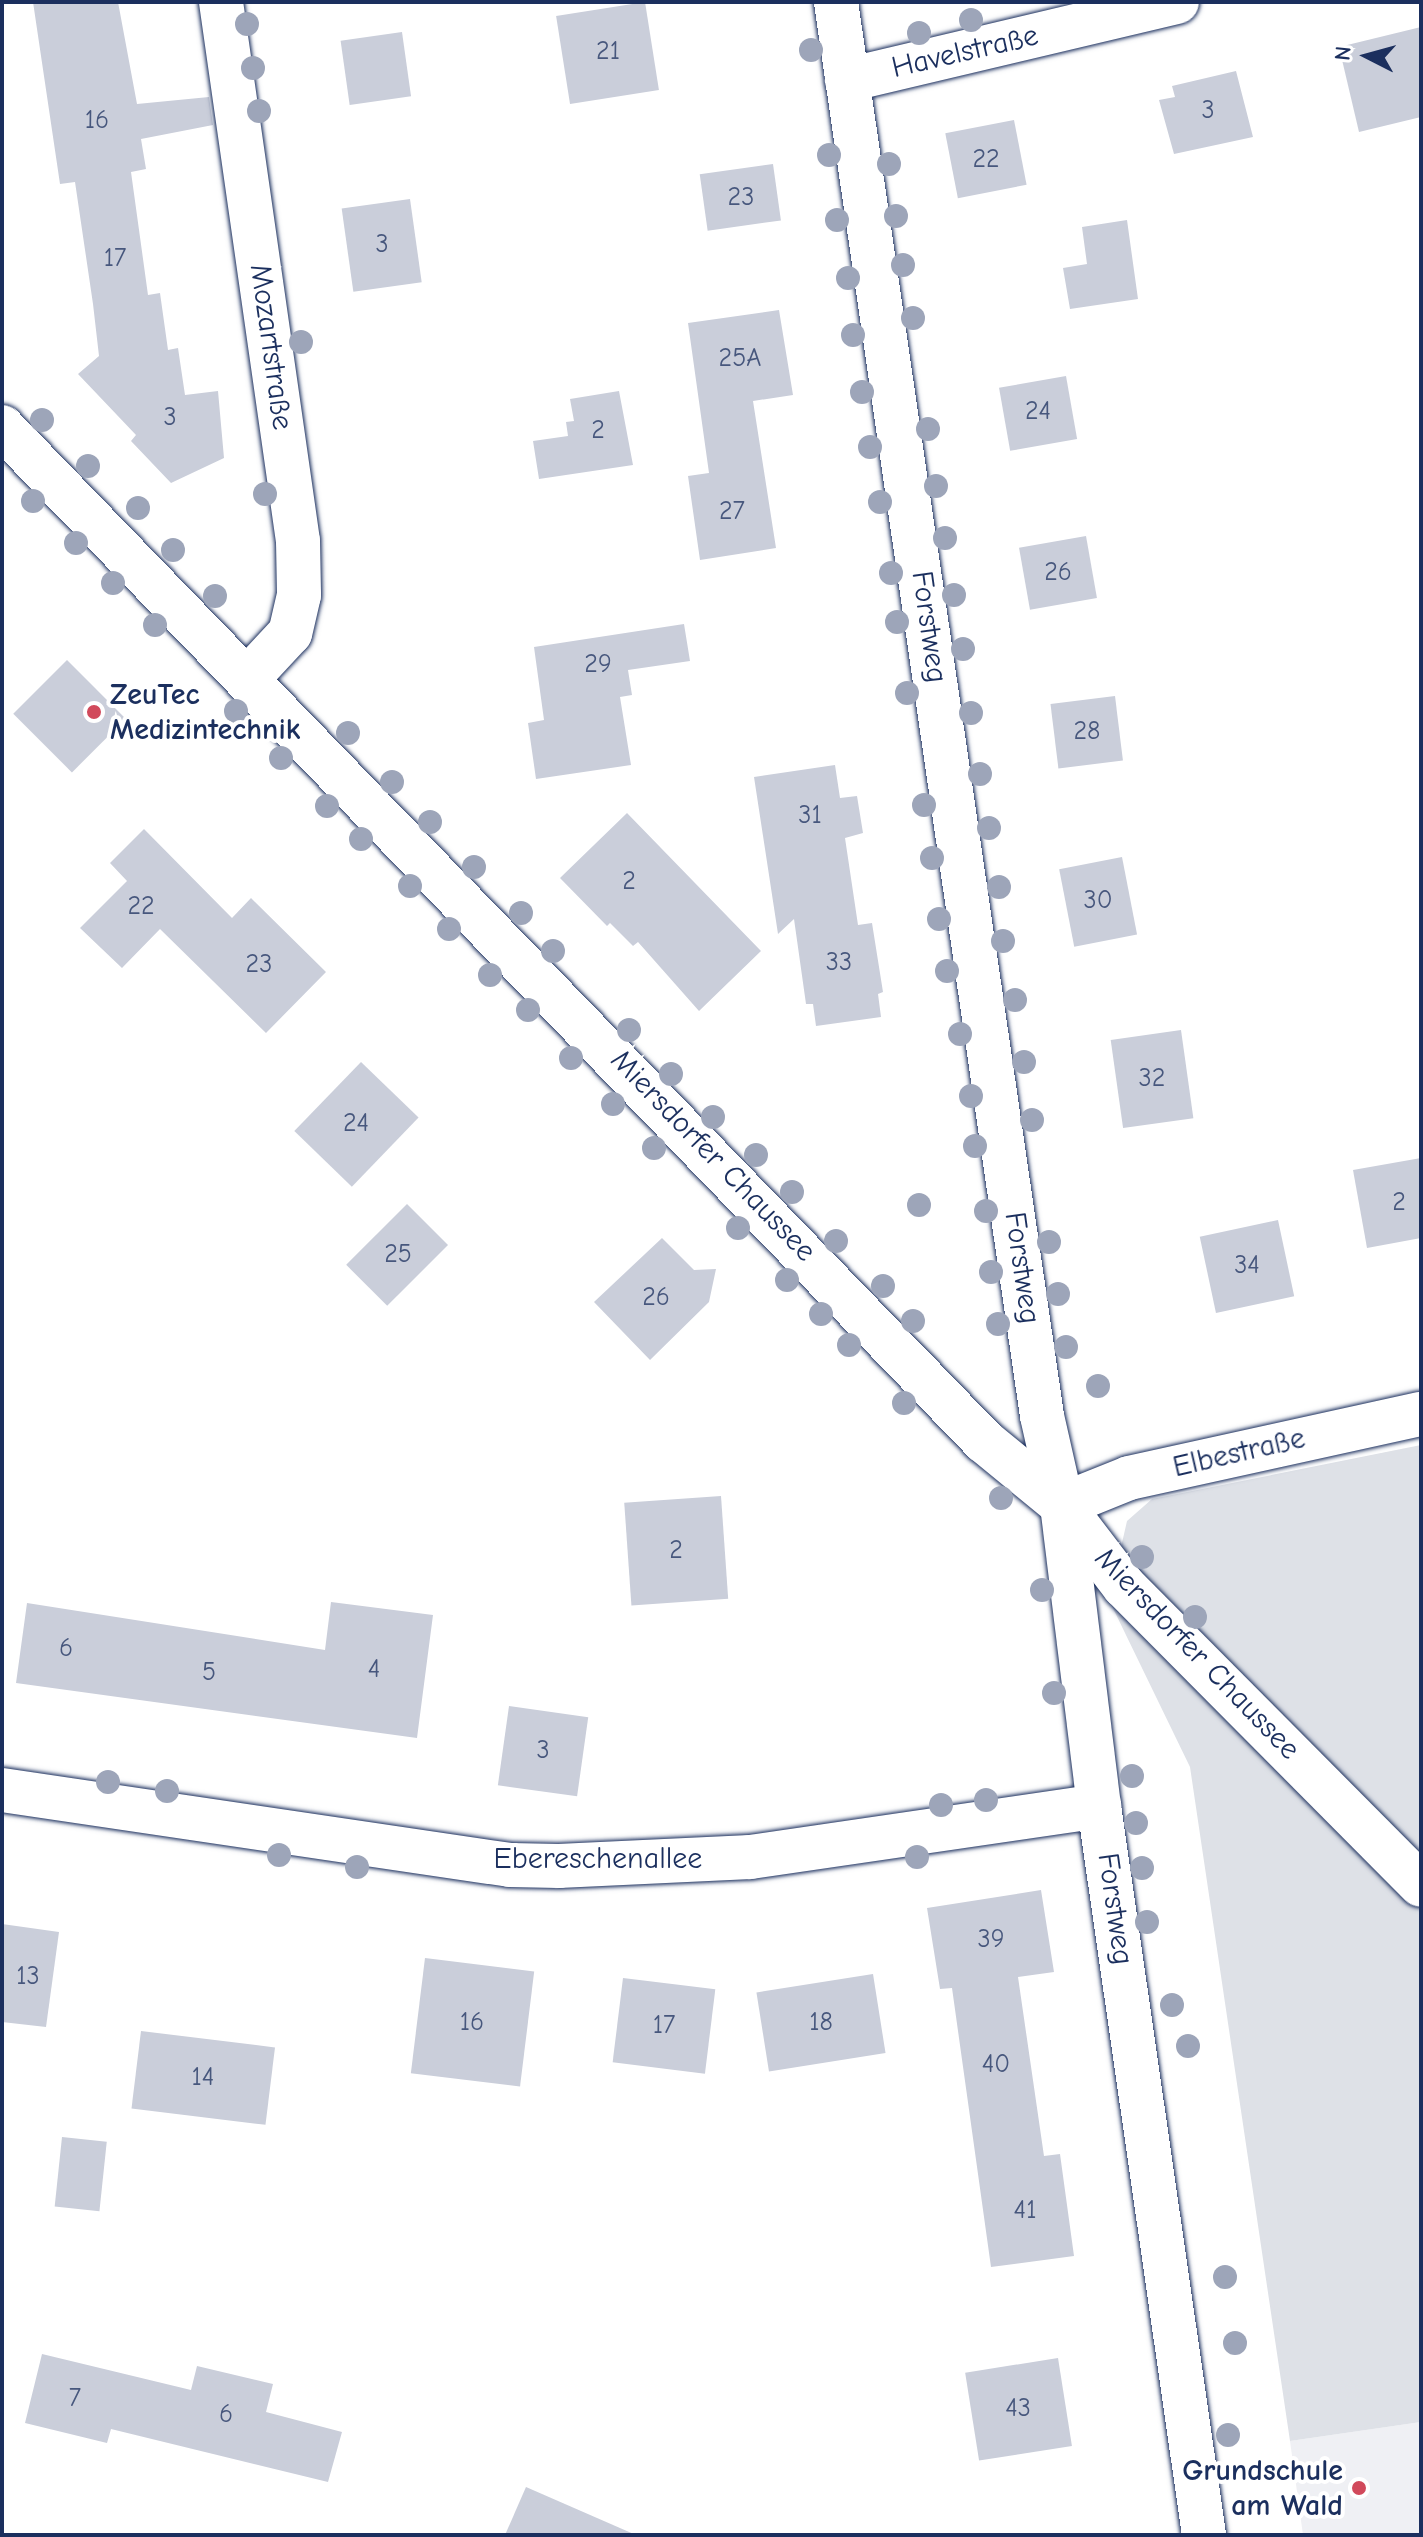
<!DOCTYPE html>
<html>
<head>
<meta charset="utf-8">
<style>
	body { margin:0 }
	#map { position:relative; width:1423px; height:2537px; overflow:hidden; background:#fff; font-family:"Comic Neue",sans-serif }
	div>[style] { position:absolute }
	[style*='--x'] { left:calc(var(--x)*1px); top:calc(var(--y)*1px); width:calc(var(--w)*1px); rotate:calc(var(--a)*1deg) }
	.built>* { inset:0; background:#eff0f4 }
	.green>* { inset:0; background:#dee1e7 }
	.building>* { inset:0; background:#caceda; transform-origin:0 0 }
	.roads { filter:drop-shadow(0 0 2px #1b2f5e) drop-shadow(0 0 2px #1b2f5e) }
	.minor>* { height:44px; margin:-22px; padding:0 22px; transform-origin:22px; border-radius:22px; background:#fff }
	.tertiary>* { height:44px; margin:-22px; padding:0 22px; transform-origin:22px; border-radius:22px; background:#fff }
	.secondary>* { height:44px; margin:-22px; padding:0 22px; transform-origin:22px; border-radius:22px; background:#fff }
	.trees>* { width:24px; height:24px; margin:-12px; border-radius:50%; background:#9da5b9 }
	.dots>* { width:22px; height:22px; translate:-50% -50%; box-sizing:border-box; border:4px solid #fff; border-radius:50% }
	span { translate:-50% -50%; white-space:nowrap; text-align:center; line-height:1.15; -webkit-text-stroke:8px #fff; paint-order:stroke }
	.number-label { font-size:26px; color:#47577d }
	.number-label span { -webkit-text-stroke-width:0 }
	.street-label { font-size:30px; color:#1b2f5e }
	.poi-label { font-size:30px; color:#1b2f5e; font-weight:700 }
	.left { translate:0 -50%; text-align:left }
	.right { translate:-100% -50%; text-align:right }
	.frame { position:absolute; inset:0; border:4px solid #1b2f5e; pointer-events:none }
	.north { position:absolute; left:1327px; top:16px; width:80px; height:80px; -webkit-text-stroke:6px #fff; paint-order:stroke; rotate:276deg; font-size:22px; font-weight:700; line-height:32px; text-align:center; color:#1b2f5e }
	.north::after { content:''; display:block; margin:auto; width:28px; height:36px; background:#1b2f5e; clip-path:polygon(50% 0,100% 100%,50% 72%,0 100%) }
</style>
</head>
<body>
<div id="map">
	<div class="built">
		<div style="clip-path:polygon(1421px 2422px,1421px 2535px,1303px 2535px,1290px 2441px)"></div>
	</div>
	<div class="green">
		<div style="clip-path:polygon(1421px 1445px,1421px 2422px,1290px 2441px,1190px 1767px,1109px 1600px,1127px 1521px,1152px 1499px)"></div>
	</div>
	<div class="building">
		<div style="clip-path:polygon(33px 2px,118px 2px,137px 104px,209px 97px,213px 125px,141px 139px,146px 169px,131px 172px,148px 295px,160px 293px,168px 350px,178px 348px,185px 395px,218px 391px,224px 458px,171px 483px,131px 441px,136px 435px,78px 374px,99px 356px,93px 304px,75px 182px,60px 184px)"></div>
		<div style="left:645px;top:2px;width:89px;height:90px;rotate:81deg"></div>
		<div style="clip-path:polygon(1421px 27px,1421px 117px,1359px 132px,1339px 47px)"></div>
		<div style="left:402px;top:32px;width:65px;height:62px;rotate:82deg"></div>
		<div style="clip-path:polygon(1236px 71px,1253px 137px,1174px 154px,1159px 100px,1175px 97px,1172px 86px)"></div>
		<div style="left:1014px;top:120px;width:66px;height:70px;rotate:79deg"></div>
		<div style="left:773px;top:164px;width:57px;height:74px;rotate:82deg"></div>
		<div style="left:410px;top:199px;width:84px;height:69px;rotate:82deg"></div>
		<div style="clip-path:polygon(1127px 220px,1138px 299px,1070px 309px,1063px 268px,1087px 264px,1082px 227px)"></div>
		<div style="clip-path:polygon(779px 310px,793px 395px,753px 401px,776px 548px,700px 560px,688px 476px,709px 473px,688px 323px)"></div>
		<div style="left:1066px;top:376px;width:64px;height:68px;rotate:80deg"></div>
		<div style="clip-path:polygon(619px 391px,633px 465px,539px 479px,533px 441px,568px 436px,566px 422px,574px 421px,570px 399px)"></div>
		<div style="left:1086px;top:536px;width:63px;height:68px;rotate:80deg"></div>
		<div style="clip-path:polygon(684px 624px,690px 661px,628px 670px,632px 695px,620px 697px,631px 765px,536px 779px,528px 723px,544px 720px,534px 647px)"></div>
		<div style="left:67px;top:660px;width:83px;height:76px;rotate:45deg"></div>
		<div style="left:1115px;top:696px;width:65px;height:65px;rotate:83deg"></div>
		<div style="clip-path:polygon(835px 765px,840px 798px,857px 796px,863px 833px,845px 838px,858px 925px,872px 923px,883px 992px,878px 994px,881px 1017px,816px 1026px,813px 1004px,806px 1004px,794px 919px,778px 934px,754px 777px)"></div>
		<div style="clip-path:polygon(627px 813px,761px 951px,699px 1011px,638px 942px,633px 946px,610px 923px,607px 926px,560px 878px)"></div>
		<div style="clip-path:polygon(144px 829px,232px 918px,251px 898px,326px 972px,266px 1033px,160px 929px,122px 968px,80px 928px,127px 881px,110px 863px)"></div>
		<div style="left:1122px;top:857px;width:79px;height:64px;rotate:79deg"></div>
		<div style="left:1181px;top:1030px;width:89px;height:71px;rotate:82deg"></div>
		<div style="left:361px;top:1062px;width:80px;height:96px;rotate:44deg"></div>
		<div style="clip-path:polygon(1421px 1158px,1421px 1238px,1367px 1248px,1353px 1170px)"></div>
		<div style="left:407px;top:1204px;width:58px;height:86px;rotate:45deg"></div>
		<div style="left:1278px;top:1220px;width:78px;height:80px;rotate:78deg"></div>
		<div style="clip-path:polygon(662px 1238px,694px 1270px,716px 1269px,709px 1302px,650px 1360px,594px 1302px)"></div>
		<div style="left:721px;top:1496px;width:103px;height:97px;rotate:86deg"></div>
		<div style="clip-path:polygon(331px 1602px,433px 1615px,417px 1738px,16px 1683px,27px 1603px,325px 1650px)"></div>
		<div style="left:509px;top:1706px;width:80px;height:80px;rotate:8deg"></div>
		<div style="clip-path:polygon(1041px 1890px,1054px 1972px,1018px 1977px,1044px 2156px,1060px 2154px,1074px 2256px,991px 2267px,952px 1988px,940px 1989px,927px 1908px)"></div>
		<div style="clip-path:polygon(2px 1924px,59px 1932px,46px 2027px,2px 2022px)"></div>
		<div style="left:425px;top:1958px;width:110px;height:116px;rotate:7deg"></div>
		<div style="left:873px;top:1974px;width:80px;height:118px;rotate:81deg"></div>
		<div style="left:623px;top:1978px;width:93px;height:85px;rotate:7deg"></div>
		<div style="left:141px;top:2031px;width:135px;height:78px;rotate:7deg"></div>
		<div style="left:62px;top:2137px;width:45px;height:70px;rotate:6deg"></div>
		<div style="clip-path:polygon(42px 2354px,191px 2390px,197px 2366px,273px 2384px,266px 2412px,342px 2432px,328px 2482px,111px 2429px,107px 2443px,25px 2423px)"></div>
		<div style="left:1058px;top:2358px;width:89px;height:94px;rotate:81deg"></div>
		<div style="clip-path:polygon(526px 2487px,636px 2535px,505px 2535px)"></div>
	</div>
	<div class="roads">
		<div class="minor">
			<div style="--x:221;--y:2;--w:544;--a:81.87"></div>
			<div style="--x:298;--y:541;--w:54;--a:88.9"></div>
			<div style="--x:299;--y:595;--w:39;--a:103"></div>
			<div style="--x:290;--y:633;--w:60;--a:133"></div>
			<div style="--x:847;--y:80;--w:339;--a:-13.3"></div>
			<div style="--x:2;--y:427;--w:1412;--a:45.92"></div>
			<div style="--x:984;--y:1441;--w:101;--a:39.4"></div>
			<div style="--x:1062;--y:1505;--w:72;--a:-21.9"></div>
			<div style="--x:1129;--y:1478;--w:299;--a:-12.4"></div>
			<div style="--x:2;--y:1790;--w:514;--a:8.4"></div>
			<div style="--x:510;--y:1865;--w:49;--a:1.2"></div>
			<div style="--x:559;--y:1866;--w:191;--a:-2.7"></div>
			<div style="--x:750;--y:1857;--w:353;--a:-8.3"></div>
		</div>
		<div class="tertiary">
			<div style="--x:1062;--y:1505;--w:303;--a:83"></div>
			<div style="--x:1099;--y:1806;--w:737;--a:81.8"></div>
		</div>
		<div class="secondary">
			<div style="--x:836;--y:2;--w:1429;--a:81.71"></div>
			<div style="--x:1042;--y:1416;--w:91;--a:77.3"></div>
			<div style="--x:1062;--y:1505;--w:102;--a:52.6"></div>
			<div style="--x:1124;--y:1586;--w:421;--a:45.2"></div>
		</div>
	</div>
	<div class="trees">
		<div style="left:971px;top:20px"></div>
		<div style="left:247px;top:24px"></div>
		<div style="left:919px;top:33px"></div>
		<div style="left:811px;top:50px"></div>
		<div style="left:253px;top:68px"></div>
		<div style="left:259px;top:111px"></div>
		<div style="left:829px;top:155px"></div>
		<div style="left:889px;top:164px"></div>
		<div style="left:896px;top:216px"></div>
		<div style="left:837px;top:220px"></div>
		<div style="left:903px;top:265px"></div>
		<div style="left:848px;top:278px"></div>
		<div style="left:913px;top:318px"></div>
		<div style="left:853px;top:335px"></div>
		<div style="left:301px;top:342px"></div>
		<div style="left:862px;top:392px"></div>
		<div style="left:42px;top:420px"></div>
		<div style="left:928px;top:429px"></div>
		<div style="left:870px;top:447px"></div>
		<div style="left:88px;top:466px"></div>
		<div style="left:936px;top:486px"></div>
		<div style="left:265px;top:494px"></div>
		<div style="left:33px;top:501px"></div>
		<div style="left:880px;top:502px"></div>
		<div style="left:138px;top:508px"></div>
		<div style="left:945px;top:538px"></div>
		<div style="left:76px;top:543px"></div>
		<div style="left:173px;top:550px"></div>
		<div style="left:891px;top:573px"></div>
		<div style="left:113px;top:583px"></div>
		<div style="left:954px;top:595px"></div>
		<div style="left:215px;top:596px"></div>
		<div style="left:897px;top:622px"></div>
		<div style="left:155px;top:625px"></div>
		<div style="left:963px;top:649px"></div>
		<div style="left:907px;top:693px"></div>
		<div style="left:236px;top:711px"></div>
		<div style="left:971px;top:713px"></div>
		<div style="left:348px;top:733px"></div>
		<div style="left:281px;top:758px"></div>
		<div style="left:980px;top:774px"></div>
		<div style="left:392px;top:782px"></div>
		<div style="left:924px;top:805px"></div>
		<div style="left:327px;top:806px"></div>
		<div style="left:430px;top:822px"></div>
		<div style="left:989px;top:828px"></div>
		<div style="left:361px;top:839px"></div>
		<div style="left:932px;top:858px"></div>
		<div style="left:474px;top:867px"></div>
		<div style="left:410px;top:886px"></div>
		<div style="left:999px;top:887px"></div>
		<div style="left:521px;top:913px"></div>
		<div style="left:939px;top:919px"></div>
		<div style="left:449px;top:929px"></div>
		<div style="left:1003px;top:941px"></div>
		<div style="left:553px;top:951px"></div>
		<div style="left:947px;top:971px"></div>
		<div style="left:490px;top:975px"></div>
		<div style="left:1015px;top:1000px"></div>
		<div style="left:528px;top:1010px"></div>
		<div style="left:629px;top:1030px"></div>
		<div style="left:960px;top:1034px"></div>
		<div style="left:571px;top:1058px"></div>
		<div style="left:1024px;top:1062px"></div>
		<div style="left:671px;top:1074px"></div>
		<div style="left:971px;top:1096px"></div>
		<div style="left:613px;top:1104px"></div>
		<div style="left:713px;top:1117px"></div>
		<div style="left:1032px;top:1120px"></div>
		<div style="left:975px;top:1146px"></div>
		<div style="left:654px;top:1148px"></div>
		<div style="left:756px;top:1155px"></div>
		<div style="left:792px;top:1192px"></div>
		<div style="left:919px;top:1205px"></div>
		<div style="left:986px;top:1211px"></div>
		<div style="left:738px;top:1228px"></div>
		<div style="left:836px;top:1241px"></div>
		<div style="left:1049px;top:1242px"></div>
		<div style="left:991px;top:1272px"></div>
		<div style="left:787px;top:1280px"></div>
		<div style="left:883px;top:1286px"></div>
		<div style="left:1058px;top:1294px"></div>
		<div style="left:821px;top:1314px"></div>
		<div style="left:913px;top:1321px"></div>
		<div style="left:998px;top:1324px"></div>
		<div style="left:849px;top:1345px"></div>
		<div style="left:1066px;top:1347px"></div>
		<div style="left:1098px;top:1386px"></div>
		<div style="left:904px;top:1403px"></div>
		<div style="left:1001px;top:1498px"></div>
		<div style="left:1142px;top:1557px"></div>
		<div style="left:1042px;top:1590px"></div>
		<div style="left:1195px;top:1617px"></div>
		<div style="left:1054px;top:1693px"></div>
		<div style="left:1132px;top:1776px"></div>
		<div style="left:108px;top:1782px"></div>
		<div style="left:167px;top:1791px"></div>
		<div style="left:986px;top:1800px"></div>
		<div style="left:941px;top:1805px"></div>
		<div style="left:1136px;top:1823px"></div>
		<div style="left:279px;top:1855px"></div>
		<div style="left:917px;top:1857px"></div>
		<div style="left:357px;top:1867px"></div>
		<div style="left:1142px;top:1868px"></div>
		<div style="left:1147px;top:1922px"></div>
		<div style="left:1172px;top:2005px"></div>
		<div style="left:1188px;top:2046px"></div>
		<div style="left:1225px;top:2277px"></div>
		<div style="left:1235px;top:2343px"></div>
		<div style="left:1228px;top:2435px"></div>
	</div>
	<div class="dots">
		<div style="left:94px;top:712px;background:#d1495b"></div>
		<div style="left:1359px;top:2488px;background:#d1495b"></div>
	</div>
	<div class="number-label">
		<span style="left:608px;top:52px">21</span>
		<span style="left:1208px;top:111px">3</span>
		<span style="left:97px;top:121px">16</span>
		<span style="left:986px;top:160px">22</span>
		<span style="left:741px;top:198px">23</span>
		<span style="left:382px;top:245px">3</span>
		<span style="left:115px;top:259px">17</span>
		<span style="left:740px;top:359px">25A</span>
		<span style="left:1038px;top:412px">24</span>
		<span style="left:170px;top:418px">3</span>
		<span style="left:598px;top:431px">2</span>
		<span style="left:732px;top:512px">27</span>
		<span style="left:1058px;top:573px">26</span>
		<span style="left:598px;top:665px">29</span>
		<span style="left:1087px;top:732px">28</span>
		<span style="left:810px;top:816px">31</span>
		<span style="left:629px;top:882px">2</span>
		<span style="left:1098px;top:901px">30</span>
		<span style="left:141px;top:907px">22</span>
		<span style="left:839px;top:963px">33</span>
		<span style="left:259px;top:965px">23</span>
		<span style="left:1152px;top:1079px">32</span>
		<span style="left:356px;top:1124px">24</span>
		<span style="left:1399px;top:1203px">2</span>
		<span style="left:398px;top:1255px">25</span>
		<span style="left:1247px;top:1266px">34</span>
		<span style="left:656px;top:1298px">26</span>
		<span style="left:676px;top:1551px">2</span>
		<span style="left:66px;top:1649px">6</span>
		<span style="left:374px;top:1670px">4</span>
		<span style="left:209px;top:1673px">5</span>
		<span style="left:543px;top:1751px">3</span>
		<span style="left:991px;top:1940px">39</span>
		<span style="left:28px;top:1977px">13</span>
		<span style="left:472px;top:2023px">16</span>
		<span style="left:821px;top:2023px">18</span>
		<span style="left:664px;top:2026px">17</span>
		<span style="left:996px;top:2065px">40</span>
		<span style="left:203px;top:2078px">14</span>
		<span style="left:1025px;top:2211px">41</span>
		<span style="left:75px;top:2399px">7</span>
		<span style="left:1018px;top:2409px">43</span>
		<span style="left:226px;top:2415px">6</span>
	</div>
	<div class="street-label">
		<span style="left:965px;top:52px;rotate:-13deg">Havelstraße</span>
		<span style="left:271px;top:347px;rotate:82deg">Mozartstraße</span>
		<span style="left:929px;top:627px;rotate:82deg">Forstweg</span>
		<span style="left:713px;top:1156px;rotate:46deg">Miersdorfer Chaussee</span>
		<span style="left:1022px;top:1268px;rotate:82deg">Forstweg</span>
		<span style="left:1239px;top:1453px;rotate:-13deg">Elbestraße</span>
		<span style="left:1197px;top:1654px;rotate:46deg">Miersdorfer Chaussee</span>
		<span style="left:598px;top:1859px">Ebereschenallee</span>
		<span style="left:1115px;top:1909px;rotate:82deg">Forstweg</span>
	</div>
	<div class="poi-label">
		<span class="left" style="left:110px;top:712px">ZeuTec<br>Medizintechnik</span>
		<span class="right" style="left:1343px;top:2488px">Grundschule<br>am Wald</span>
	</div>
	<div class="frame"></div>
	<div class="north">N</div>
</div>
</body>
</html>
